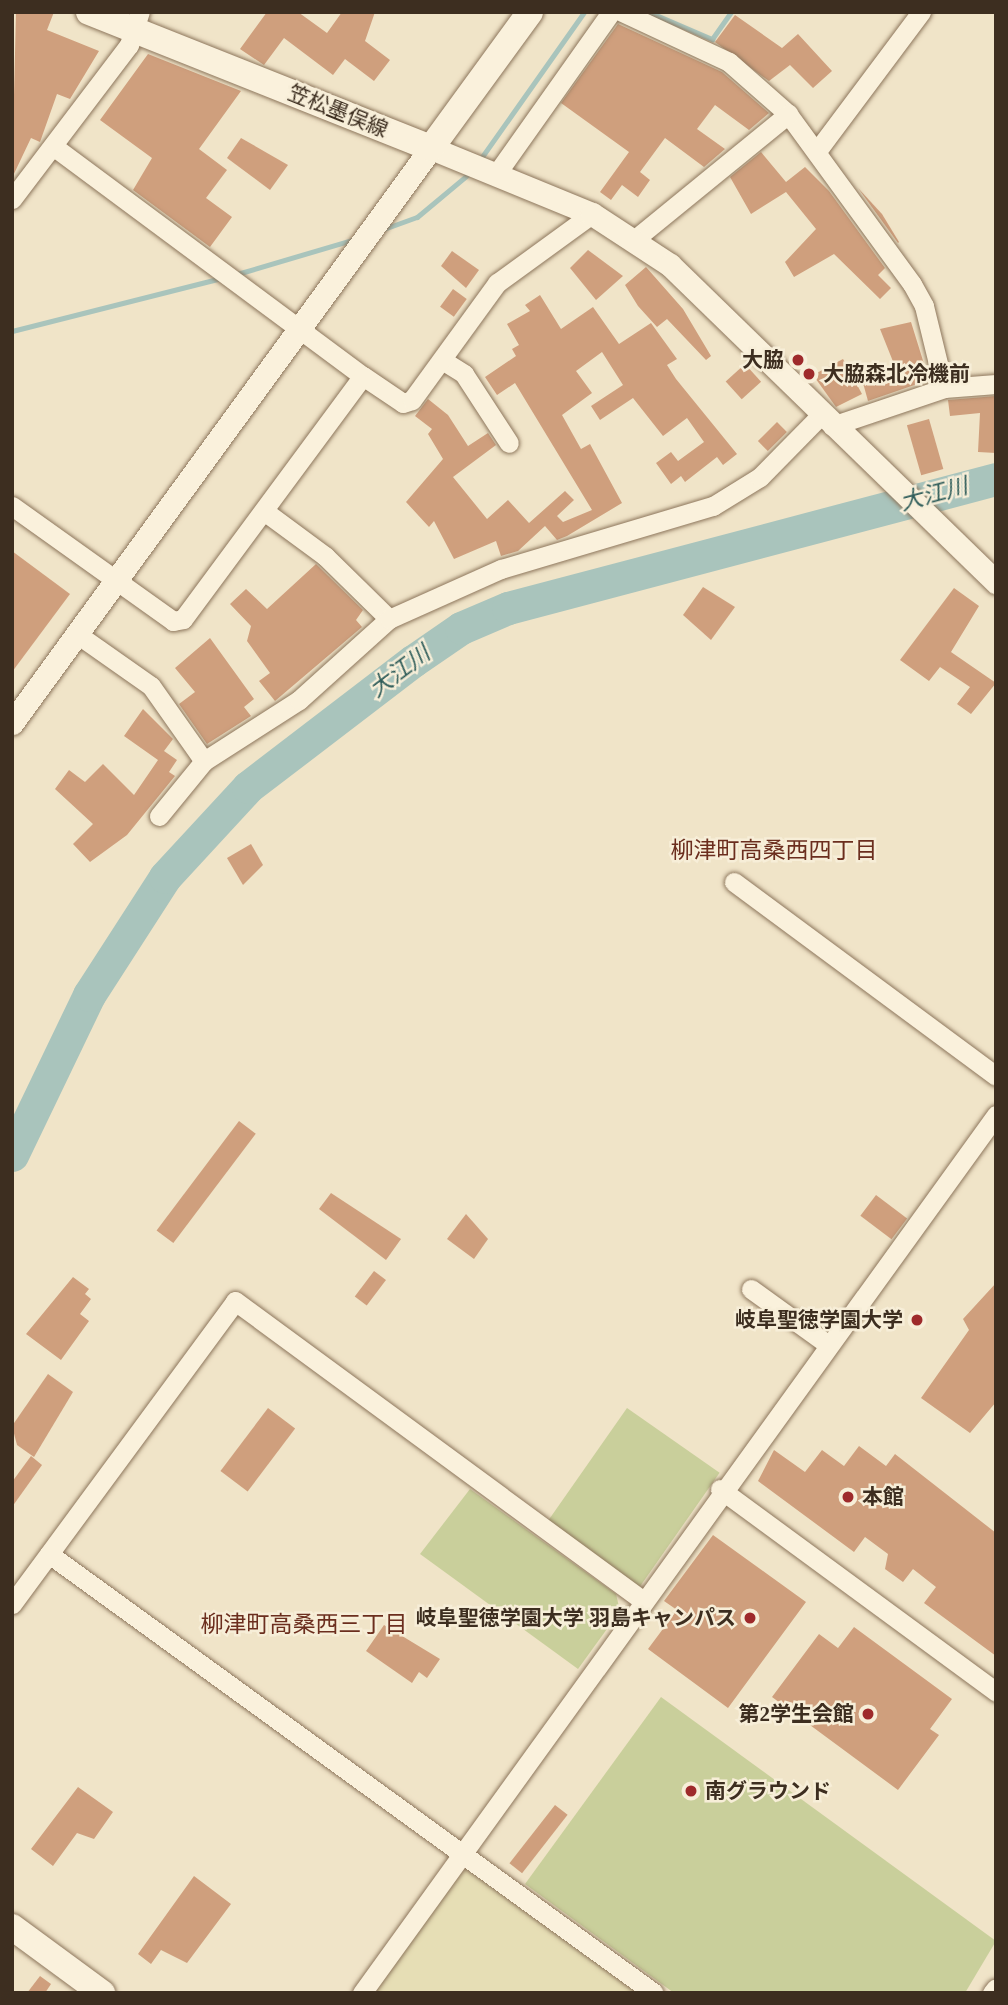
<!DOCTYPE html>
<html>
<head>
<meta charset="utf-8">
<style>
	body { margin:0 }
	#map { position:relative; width:1008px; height:2005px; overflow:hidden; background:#f0e4c8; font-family:"Times New Roman","Noto Sans JP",serif }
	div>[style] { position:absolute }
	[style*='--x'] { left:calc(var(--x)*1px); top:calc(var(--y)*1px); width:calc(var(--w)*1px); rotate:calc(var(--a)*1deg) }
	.farmland>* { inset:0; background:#e6deb5 }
	.green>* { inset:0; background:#c9cf9b; transform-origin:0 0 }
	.stream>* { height:5px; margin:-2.5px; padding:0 2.5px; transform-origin:2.5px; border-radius:2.5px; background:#a9c4bc }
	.river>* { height:33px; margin:-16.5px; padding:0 16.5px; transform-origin:16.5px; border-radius:16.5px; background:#a9c4bc }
	.building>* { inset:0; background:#cf9f7d; transform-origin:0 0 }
	.roads { filter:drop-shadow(0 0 2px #8d765c) drop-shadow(0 0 2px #8d765c) }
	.minor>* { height:19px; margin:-9.5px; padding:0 9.5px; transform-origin:9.5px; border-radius:9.5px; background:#faf1dc }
	.tertiary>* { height:23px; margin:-11.5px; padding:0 11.5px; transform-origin:11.5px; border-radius:11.5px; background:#faf1dc }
	.secondary>* { height:26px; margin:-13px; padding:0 13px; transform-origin:13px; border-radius:13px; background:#faf1dc }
	.dots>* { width:19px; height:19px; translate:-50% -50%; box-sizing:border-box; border:4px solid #f7eed8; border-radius:50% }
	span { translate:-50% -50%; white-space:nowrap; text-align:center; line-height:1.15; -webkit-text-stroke:5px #f7eed8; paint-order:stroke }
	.street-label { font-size:21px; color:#3d2e20 }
	.poi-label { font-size:21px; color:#3d2e20; font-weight:700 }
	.right { translate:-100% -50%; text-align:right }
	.left { translate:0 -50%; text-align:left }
	.water-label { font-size:23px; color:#2f5d5a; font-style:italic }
	.neighbourhood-label { font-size:23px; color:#6b2e1e }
	.frame { position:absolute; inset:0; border:14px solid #3d2e20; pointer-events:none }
</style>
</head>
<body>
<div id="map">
	<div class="farmland">
		<div style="clip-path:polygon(466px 1864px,642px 1993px,372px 1993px)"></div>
	</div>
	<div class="green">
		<div style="left:627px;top:1408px;width:113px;height:140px;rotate:35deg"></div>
		<div style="clip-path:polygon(470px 1489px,616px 1594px,620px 1611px,578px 1669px,420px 1554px)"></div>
		<div style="clip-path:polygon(661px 1697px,996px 1941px,965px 1993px,674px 1993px,525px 1884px)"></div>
	</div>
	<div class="stream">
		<div style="--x:649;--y:12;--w:69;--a:23.2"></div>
		<div style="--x:712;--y:39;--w:33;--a:-55"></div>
		<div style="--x:479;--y:161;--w:182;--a:-54.8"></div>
		<div style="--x:381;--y:230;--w:38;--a:-20"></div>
		<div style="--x:417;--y:217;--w:70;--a:-39.8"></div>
		<div style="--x:237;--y:274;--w:123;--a:-16.5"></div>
		<div style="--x:12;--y:331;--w:216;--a:-14.2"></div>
	</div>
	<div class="river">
		<div style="--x:12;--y:1155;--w:178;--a:-64.3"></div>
		<div style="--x:89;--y:995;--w:140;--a:-57.2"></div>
		<div style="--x:165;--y:877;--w:122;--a:-47.3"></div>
		<div style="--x:248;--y:787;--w:208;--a:-37.4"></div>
		<div style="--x:413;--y:661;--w:58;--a:-34.5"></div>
		<div style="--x:461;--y:628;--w:51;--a:-23.1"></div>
		<div style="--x:508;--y:608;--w:505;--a:-14.81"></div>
	</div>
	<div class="building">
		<div style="clip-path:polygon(16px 12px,54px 12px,47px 30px,99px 51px,70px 99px,57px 94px,40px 142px,31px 138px,12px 178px)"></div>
		<div style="clip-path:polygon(267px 12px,298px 12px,327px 33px,342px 12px,375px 12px,365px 41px,390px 60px,374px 81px,345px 59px,333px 75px,284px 38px,264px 65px,240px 49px)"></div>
		<div style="clip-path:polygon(735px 15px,782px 48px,798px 34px,832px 71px,813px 88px,790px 65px,769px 81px,715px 42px)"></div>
		<div style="clip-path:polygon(618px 24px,722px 72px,769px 113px,749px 130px,715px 105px,697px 129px,725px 149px,704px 167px,665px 138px,640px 172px,650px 180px,638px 197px,622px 185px,611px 200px,600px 192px,629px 152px,561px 103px)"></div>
		<div style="clip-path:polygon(148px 54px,241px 91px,199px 149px,227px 170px,206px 198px,232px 217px,210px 247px,133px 190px,152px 158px,100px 120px)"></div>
		<div style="clip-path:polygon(241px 138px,288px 165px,270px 190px,227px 158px)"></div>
		<div style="clip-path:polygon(761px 152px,786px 182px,805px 167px,829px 191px,885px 268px,878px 275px,891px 288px,880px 299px,834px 254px,794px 277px,785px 262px,816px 229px,786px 192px,751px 214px,730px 177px)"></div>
		<div style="clip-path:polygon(858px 188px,882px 214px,899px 242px,898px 243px)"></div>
		<div style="clip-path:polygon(588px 250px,623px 276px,596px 300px,570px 268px)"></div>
		<div style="clip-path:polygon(452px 251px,479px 270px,466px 288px,441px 266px)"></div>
		<div style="clip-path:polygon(646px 267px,683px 309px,711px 356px,706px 360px,667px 319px,657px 327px,638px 306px,625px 285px)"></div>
		<div style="left:453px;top:289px;width:17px;height:22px;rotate:36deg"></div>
		<div style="clip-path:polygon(540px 295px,561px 329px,593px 307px,619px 344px,651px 323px,677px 359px,667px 365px,676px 379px,737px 454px,723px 465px,717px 457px,685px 482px,681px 476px,671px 484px,656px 463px,671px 452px,678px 461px,704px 442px,687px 418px,663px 436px,633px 398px,600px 420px,591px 406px,623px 385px,602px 352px,576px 371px,592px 393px,562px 415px,581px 449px,590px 444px,622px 503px,567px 536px,557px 540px,545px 526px,518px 551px,501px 556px,496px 541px,454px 559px,434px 521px,429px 527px,406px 502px,443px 459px,428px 434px,432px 429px,415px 416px,428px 399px,448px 415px,468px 446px,488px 433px,496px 445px,453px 477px,487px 519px,508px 500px,529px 523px,565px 491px,574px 500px,557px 516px,563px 522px,592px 510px,515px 383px,497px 395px,485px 377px,516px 356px,512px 349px,519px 345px,507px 324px,530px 311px,525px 305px)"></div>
		<div style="clip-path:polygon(911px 322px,929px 380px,868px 401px,863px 383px,898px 374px,880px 329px)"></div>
		<div style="clip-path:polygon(843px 359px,862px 394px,836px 407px,813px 375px)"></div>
		<div style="left:745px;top:364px;width:24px;height:26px;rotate:48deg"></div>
		<div style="clip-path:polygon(996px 396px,996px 453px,978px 452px,980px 413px,950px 416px,948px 400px)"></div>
		<div style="left:929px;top:419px;width:52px;height:23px;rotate:74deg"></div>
		<div style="left:777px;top:422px;width:14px;height:27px;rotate:45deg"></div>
		<div style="clip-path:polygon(12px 551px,70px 594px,12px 672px)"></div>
		<div style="clip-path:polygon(316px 564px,363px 610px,356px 620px,362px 627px,275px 701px,259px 681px,270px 673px,247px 641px,251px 626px,230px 604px,246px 589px,267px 609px)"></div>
		<div style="clip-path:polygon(703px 587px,735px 607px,711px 640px,683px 615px)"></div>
		<div style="clip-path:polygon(954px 588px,979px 606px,951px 652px,996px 683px,971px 714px,957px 704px,970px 687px,940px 667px,929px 681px,900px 660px)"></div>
		<div style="clip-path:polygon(210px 638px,254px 699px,244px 707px,251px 716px,207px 744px,179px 704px,195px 692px,175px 668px)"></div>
		<div style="clip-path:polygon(143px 709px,173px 739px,164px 751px,177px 760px,169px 772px,175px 776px,127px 835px,90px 862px,73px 844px,93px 824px,55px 789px,69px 770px,85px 782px,103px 764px,134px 795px,158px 760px,124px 736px)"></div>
		<div style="clip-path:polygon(251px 844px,263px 865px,243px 885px,227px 858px)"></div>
		<div style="left:239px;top:1121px;width:21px;height:137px;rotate:37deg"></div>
		<div style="clip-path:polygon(331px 1193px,401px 1239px,386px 1260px,319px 1209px)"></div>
		<div style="left:876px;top:1195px;width:39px;height:26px;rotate:37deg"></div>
		<div style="clip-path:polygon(466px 1214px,488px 1239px,474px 1259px,447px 1239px)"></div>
		<div style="left:374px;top:1271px;width:15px;height:32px;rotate:37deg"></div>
		<div style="clip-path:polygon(73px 1277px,89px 1289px,85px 1294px,91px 1299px,80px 1314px,89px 1321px,61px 1360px,26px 1334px)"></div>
		<div style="clip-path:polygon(996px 1283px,996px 1402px,970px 1433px,921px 1398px,969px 1330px,963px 1319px)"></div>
		<div style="clip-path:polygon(48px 1374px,73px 1392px,34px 1457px,17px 1445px,12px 1426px)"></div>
		<div style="left:268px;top:1408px;width:34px;height:79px;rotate:37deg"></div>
		<div style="clip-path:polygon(859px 1446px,886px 1466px,895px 1454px,996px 1533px,996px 1656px,924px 1603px,936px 1587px,913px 1569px,903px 1582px,885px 1569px,888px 1554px,865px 1537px,854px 1552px,758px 1481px,774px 1450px,805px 1472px,822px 1450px,844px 1466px)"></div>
		<div style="clip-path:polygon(31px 1456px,42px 1465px,12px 1507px,12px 1482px)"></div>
		<div style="clip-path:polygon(713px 1535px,806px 1602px,728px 1708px,648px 1649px,677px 1610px,664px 1601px)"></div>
		<div style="clip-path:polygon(384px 1625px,440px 1659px,427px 1678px,419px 1672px,412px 1683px,366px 1651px)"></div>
		<div style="clip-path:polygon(854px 1627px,952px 1699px,930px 1729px,939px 1735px,898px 1790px,772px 1697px,819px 1634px,838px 1648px)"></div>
		<div style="clip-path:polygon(78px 1787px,113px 1812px,94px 1839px,77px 1833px,53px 1866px,31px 1849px)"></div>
		<div style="left:555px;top:1805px;width:16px;height:74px;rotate:38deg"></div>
		<div style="clip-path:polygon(194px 1876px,231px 1904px,187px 1963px,161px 1950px,151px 1964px,138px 1954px)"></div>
		<div style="clip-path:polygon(40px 1976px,51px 1984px,45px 1993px,27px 1993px)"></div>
	</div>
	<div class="roads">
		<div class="minor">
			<div style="--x:622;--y:12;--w:118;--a:25"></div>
			<div style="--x:729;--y:62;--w:79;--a:41.4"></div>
			<div style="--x:788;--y:114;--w:210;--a:53.9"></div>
			<div style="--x:912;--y:284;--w:25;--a:61"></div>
			<div style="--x:924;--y:306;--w:84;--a:76.3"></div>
			<div style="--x:53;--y:146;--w:386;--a:36.6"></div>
			<div style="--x:817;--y:151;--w:174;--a:-53.2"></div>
			<div style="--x:497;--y:173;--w:197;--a:-54.7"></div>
			<div style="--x:12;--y:199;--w:193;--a:-52.8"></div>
			<div style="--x:129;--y:45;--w:35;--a:-72"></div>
			<div style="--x:635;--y:239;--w:198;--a:-39.2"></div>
			<div style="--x:442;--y:360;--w:26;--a:32"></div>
			<div style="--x:464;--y:374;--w:82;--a:56.9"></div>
			<div style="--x:832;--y:426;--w:118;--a:-18.7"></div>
			<div style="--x:944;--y:388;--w:52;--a:-4.4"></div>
			<div style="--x:12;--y:506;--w:198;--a:35.5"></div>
			<div style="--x:173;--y:621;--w:10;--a:-11"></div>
			<div style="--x:183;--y:619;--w:302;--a:-53.5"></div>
			<div style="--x:363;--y:376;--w:48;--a:34"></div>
			<div style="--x:403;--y:403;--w:9;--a:-18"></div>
			<div style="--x:412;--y:400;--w:145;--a:-54"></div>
			<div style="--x:497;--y:283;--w:117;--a:-36"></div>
			<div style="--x:264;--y:511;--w:76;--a:36.4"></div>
			<div style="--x:325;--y:556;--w:90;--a:44.5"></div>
			<div style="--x:77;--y:634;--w:90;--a:35.1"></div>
			<div style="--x:151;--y:686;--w:92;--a:54.8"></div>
			<div style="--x:159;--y:816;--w:71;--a:-50.7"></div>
			<div style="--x:204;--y:761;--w:113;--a:-32.7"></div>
			<div style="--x:299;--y:700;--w:121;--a:-42"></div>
			<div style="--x:389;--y:619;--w:123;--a:-24.1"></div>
			<div style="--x:501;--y:569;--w:221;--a:-16.6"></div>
			<div style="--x:713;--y:506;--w:55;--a:-31.7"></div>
			<div style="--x:760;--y:477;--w:87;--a:-45.5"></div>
			<div style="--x:734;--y:882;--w:326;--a:36.5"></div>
			<div style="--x:751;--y:1289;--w:92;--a:35.8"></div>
			<div style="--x:720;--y:1489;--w:343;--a:36.3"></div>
			<div style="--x:49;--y:1554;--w:747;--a:35.97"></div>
			<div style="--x:12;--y:1604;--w:376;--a:-53.6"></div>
			<div style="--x:235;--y:1301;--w:505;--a:36.3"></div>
			<div style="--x:362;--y:1993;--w:1083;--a:-54.17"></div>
			<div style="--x:992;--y:1993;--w:6;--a:-51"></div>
		</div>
		<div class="tertiary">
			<div style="--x:12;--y:723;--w:711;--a:-53.92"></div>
			<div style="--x:431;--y:148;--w:174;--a:22.3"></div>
			<div style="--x:592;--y:214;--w:93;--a:33.2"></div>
			<div style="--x:670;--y:265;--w:455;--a:44.2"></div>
		</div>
		<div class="secondary">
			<div style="--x:89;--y:12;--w:368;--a:21.7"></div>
			<div style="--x:431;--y:148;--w:168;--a:-53.9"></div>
			<div style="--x:12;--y:1927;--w:112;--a:36.3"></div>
		</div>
	</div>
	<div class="dots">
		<div style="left:798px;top:360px;background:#9e2a2b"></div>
		<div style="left:809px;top:374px;background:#9e2a2b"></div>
		<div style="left:917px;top:1320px;background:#9e2a2b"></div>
		<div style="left:848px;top:1497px;background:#9e2a2b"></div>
		<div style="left:750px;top:1618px;background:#9e2a2b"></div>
		<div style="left:868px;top:1714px;background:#9e2a2b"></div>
		<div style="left:691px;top:1791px;background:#9e2a2b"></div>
	</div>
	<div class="street-label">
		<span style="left:338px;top:111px;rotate:22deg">笠松墨俣線</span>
	</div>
	<div class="poi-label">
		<span class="right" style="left:784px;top:360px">大脇</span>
		<span class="left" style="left:823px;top:374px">大脇森北冷機前</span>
		<span class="right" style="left:903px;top:1320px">岐阜聖徳学園大学</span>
		<span class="left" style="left:862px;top:1497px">本館</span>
		<span class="right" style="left:736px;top:1618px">岐阜聖徳学園大学 羽島キャンパス</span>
		<span class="right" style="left:854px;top:1714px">第2学生会館</span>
		<span class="left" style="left:705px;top:1791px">南グラウンド</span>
	</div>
	<div class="water-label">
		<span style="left:934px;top:495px;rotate:-15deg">大江川</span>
		<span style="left:400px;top:672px;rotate:-37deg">大江川</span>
	</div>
	<div class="neighbourhood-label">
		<span style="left:774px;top:851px">柳津町高桑西四丁目</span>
		<span style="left:304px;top:1625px">柳津町高桑西三丁目</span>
	</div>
	<div class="frame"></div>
</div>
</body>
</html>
